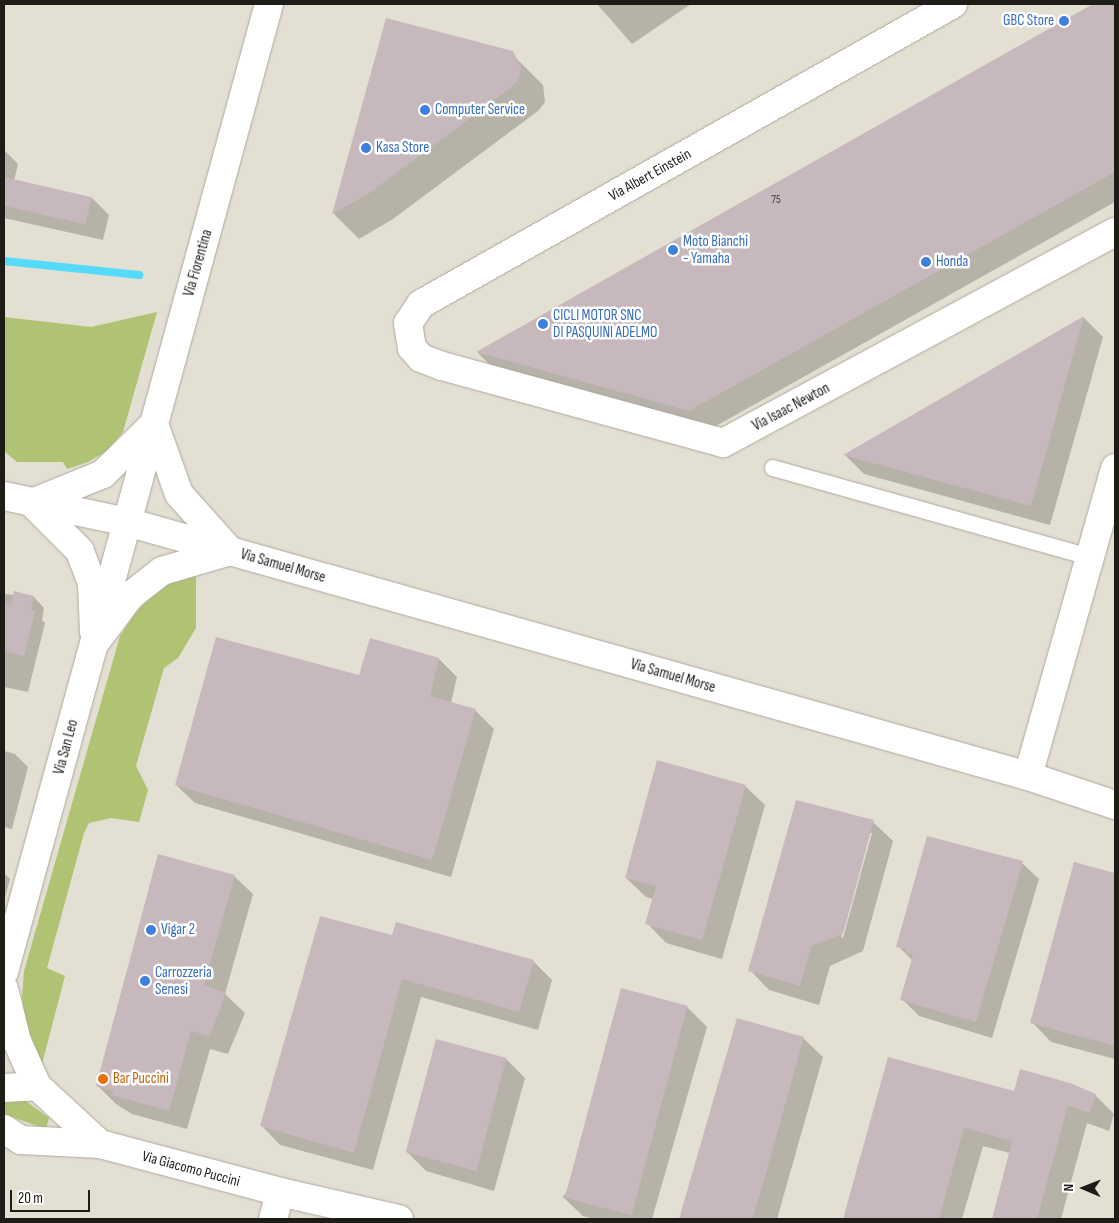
<!DOCTYPE html>
<html>
<head>
<meta charset="utf-8">
<style>
	body { margin:0 }
	#map { position:relative; width:1119px; height:1223px; overflow:hidden; background:#e4dfd3; font-family:"Sofia Sans Condensed",sans-serif }
	div>[style] { position:absolute }
	[style*='--x'] { left:calc(var(--x)*1px); top:calc(var(--y)*1px); width:calc(var(--w)*1px); rotate:calc(var(--a)*1deg) }
	.green>* { inset:0; background:#b0c373 }
	.shadow>* { inset:0; background:#0003 }
	.stream>* { height:8px; margin:-4px; padding:0 4px; transform-origin:4px; border-radius:4px; background:#55dbf9 }
	.building>* { inset:0; background:#c7b8bd; transform-origin:0 0 }
	.roads { filter:drop-shadow(0 0 1px #aea99e) drop-shadow(0 0 1px #aea99e) }
	.service>* { height:16px; margin:-8px; padding:0 8px; transform-origin:8px; border-radius:8px; background:#fff }
	.minor>* { height:28px; margin:-14px; padding:0 14px; transform-origin:14px; border-radius:14px; background:#fff }
	.tertiary>* { height:28px; margin:-14px; padding:0 14px; transform-origin:14px; border-radius:14px; background:#fff }
	.primary>* { height:28px; margin:-14px; padding:0 14px; transform-origin:14px; border-radius:14px; background:#fff }
	.dots>* { width:14px; height:14px; translate:-50% -50%; box-sizing:border-box; border:2px solid #fff; border-radius:50% }
	span { translate:-50% -50%; white-space:nowrap; text-align:center; line-height:1.15; -webkit-text-stroke:5px #fff; paint-order:stroke }
	.number-label { font-size:12px; color:#484340 }
	.number-label span { -webkit-text-stroke-width:0 }
	.shop-label { font-size:15px; color:#366cbe }
	.right { translate:-100% -50%; text-align:right }
	.left { translate:0 -50%; text-align:left }
	.street-label { font-size:15px; color:#1d1c17 }
	.food-label { font-size:15px; color:#c56008 }
	.frame { position:absolute; inset:0; border:5px solid #1d1c17; pointer-events:none }
	.north { position:absolute; left:1059px; top:1163px; width:50px; height:50px; -webkit-text-stroke:4px #fff; paint-order:stroke; rotate:271deg; font-size:14px; font-weight:700; line-height:20px; text-align:center; color:#1d1c17 }
	.north::after { content:''; display:block; margin:auto; width:18px; height:22px; background:#1d1c17; clip-path:polygon(50% 0,100% 100%,50% 72%,0 100%) }
	.scale { position:absolute; left:10px; top:1190px; width:80px; height:22px; box-sizing:border-box; border:2px solid #1d1c17; border-top:0; padding-left:6px; font-size:15px; line-height:18px; white-space:nowrap; color:#1d1c17; -webkit-text-stroke:4px #fff; paint-order:stroke }
</style>
</head>
<body>
<div id="map">
	<div class="green">
		<div style="clip-path:polygon(157px 312px,123px 432px,107px 451px,88px 462px,67px 469px,63px 462px,17px 462px,4px 451px,4px 317px,91px 327px)"></div>
		<div style="clip-path:polygon(196px 570px,196px 628px,178px 658px,164px 668px,136px 766px,148px 790px,139px 822px,111px 818px,89px 823px,84px 833px,47px 968px,65px 976px,42px 1064px,27px 1033px,22px 998px,24px 971px,120px 636px,137px 611px,160px 588px)"></div>
		<div style="clip-path:polygon(23px 1099px,49px 1118px,46px 1129px,4px 1114px,4px 1101px)"></div>
	</div>
	<div class="shadow">
		<div style="clip-path:polygon(597px 4px,691px 4px,632px 44px)"></div>
		<div style="clip-path:polygon(1096px 4px,1115px 4px,1115px 202px,709px 430px,496px 371px,478px 353px)"></div>
		<div style="clip-path:polygon(387px 20px,517px 59px,543px 85px,545px 102px,538px 111px,393px 219px,359px 239px,334px 214px)"></div>
		<div style="clip-path:polygon(4px 150px,18px 164px,14px 181px,92px 198px,109px 215px,103px 240px,4px 218px)"></div>
		<div style="clip-path:polygon(1084px 318px,1103px 337px,1050px 525px,864px 474px,845px 455px)"></div>
		<div style="clip-path:polygon(4px 594px,34px 597px,44px 608px,42px 620px,45px 623px,28px 692px,4px 687px)"></div>
		<div style="clip-path:polygon(439px 659px,457px 677px,451px 703px,475px 710px,494px 729px,451px 877px,195px 803px,176px 785px,360px 677px)"></div>
		<div style="clip-path:polygon(4px 751px,15px 754px,28px 767px,12px 829px,4px 827px)"></div>
		<div style="clip-path:polygon(745px 786px,765px 805px,722px 959px,666px 943px,647px 923px,653px 899px,646px 897px,626px 878px)"></div>
		<div style="clip-path:polygon(evenodd,873px 822px,893px 841px,863px 951px,830px 966px,819px 1005px,769px 990px,750px 970px,873px 822px,869px 833px,872px 833px,843px 938px,841px 937px,869px 833px)"></div>
		<div style="clip-path:polygon(1022px 863px,1039px 879px,992px 1038px,919px 1016px,902px 999px,913px 961px,898px 946px)"></div>
		<div style="clip-path:polygon(1075px 863px,1115px 874px,1115px 1059px,1051px 1042px,1032px 1022px)"></div>
		<div style="clip-path:polygon(4px 873px,10px 879px,4px 901px)"></div>
		<div style="clip-path:polygon(234px 876px,253px 894px,225px 994px,245px 1013px,228px 1054px,210px 1049px,187px 1129px,132px 1114px,116px 1104px,97px 1085px)"></div>
		<div style="clip-path:polygon(393px 937px,533px 961px,552px 980px,538px 1030px,421px 997px,373px 1170px,280px 1145px,262px 1126px)"></div>
		<div style="clip-path:polygon(687px 1007px,707px 1027px,652px 1219px,594px 1219px,583px 1216px,563px 1197px)"></div>
		<div style="clip-path:polygon(738px 1020px,803px 1038px,823px 1057px,777px 1219px,681px 1219px)"></div>
		<div style="clip-path:polygon(889px 1058px,1015px 1093px,1095px 1095px,1114px 1114px,1109px 1131px,1087px 1123px,1061px 1219px,993px 1219px,1010px 1153px,983px 1146px,962px 1219px,845px 1219px)"></div>
		<div style="clip-path:polygon(506px 1059px,525px 1078px,494px 1191px,426px 1171px,407px 1152px)"></div>
	</div>
	<div class="stream">
		<div style="--x:4;--y:261;--w:136;--a:5.9"></div>
	</div>
	<div class="building">
		<div style="clip-path:polygon(1093px 4px,1115px 4px,1115px 172px,689px 411px,476px 352px)"></div>
		<div style="clip-path:polygon(386px 18px,513px 51px,521px 67px,520px 77px,513px 86px,368px 194px,332px 214px)"></div>
		<div style="left:4px;top:177px;width:90px;height:28px;rotate:13deg"></div>
		<div style="clip-path:polygon(1084px 316px,1031px 506px,843px 455px)"></div>
		<div style="clip-path:polygon(14px 591px,34px 596px,31px 610px,35px 611px,24px 656px,4px 651px,4px 602px,11px 604px)"></div>
		<div style="clip-path:polygon(216px 637px,359px 675px,370px 638px,439px 658px,430px 696px,476px 709px,432px 860px,175px 785px)"></div>
		<div style="clip-path:polygon(657px 760px,746px 785px,702px 940px,645px 924px,656px 886px,625px 878px)"></div>
		<div style="clip-path:polygon(796px 800px,874px 820px,843px 934px,811px 946px,800px 986px,748px 971px)"></div>
		<div style="clip-path:polygon(927px 836px,1023px 861px,976px 1022px,900px 1000px,913px 955px,906px 953px,906px 949px,896px 947px)"></div>
		<div style="clip-path:polygon(158px 854px,235px 875px,204px 985px,226px 993px,210px 1036px,191px 1031px,169px 1111px,112px 1095px,113px 1091px,96px 1086px)"></div>
		<div style="clip-path:polygon(1074px 862px,1115px 873px,1115px 1046px,1030px 1023px)"></div>
		<div style="clip-path:polygon(320px 916px,392px 935px,396px 922px,534px 960px,519px 1012px,402px 979px,354px 1153px,260px 1126px)"></div>
		<div style="left:621px;top:988px;width:69px;height:217px;rotate:15deg"></div>
		<div style="clip-path:polygon(737px 1018px,804px 1037px,761px 1191px,752px 1219px,679px 1219px)"></div>
		<div style="left:436px;top:1039px;width:73px;height:117px;rotate:15deg"></div>
		<div style="clip-path:polygon(888px 1057px,1014px 1091px,1020px 1069px,1070px 1083px,1096px 1094px,1090px 1113px,1068px 1105px,1037px 1219px,992px 1219px,1012px 1141px,964px 1128px,939px 1219px,843px 1219px)"></div>
	</div>
	<div class="roads">
		<div class="service">
			<div style="--x:773;--y:468;--w:329;--a:15.7"></div>
		</div>
		<div class="minor">
			<div style="--x:953;--y:4;--w:611;--a:150.58"></div>
			<div style="--x:421;--y:304;--w:23;--a:124"></div>
			<div style="--x:408;--y:323;--w:25;--a:81"></div>
			<div style="--x:412;--y:348;--w:13;--a:48"></div>
			<div style="--x:421;--y:358;--w:22;--a:21"></div>
			<div style="--x:442;--y:366;--w:291;--a:15.3"></div>
			<div style="--x:723;--y:443;--w:445;--a:-28.3"></div>
			<div style="--x:4;--y:496;--w:126;--a:11.9"></div>
			<div style="--x:94;--y:632;--w:49;--a:-92.3"></div>
			<div style="--x:92;--y:583;--w:34;--a:-111"></div>
			<div style="--x:80;--y:551;--w:68;--a:-135"></div>
			<div style="--x:32;--y:503;--w:77;--a:-22.2"></div>
			<div style="--x:103;--y:474;--w:71;--a:-44.4"></div>
			<div style="--x:1028;--y:776;--w:320;--a:-74.2"></div>
			<div style="--x:4;--y:989;--w:54;--a:76"></div>
			<div style="--x:17;--y:1041;--w:49;--a:66"></div>
			<div style="--x:4;--y:1088;--w:33;--a:-3"></div>
			<div style="--x:37;--y:1086;--w:86;--a:42.6"></div>
			<div style="--x:100;--y:1144;--w:186;--a:14.9"></div>
			<div style="--x:280;--y:1192;--w:122;--a:12.8"></div>
			<div style="--x:4;--y:1129;--w:20;--a:33"></div>
			<div style="--x:21;--y:1140;--w:79;--a:2.9"></div>
			<div style="--x:273;--y:1219;--w:28;--a:-75"></div>
		</div>
		<div class="tertiary">
			<div style="--x:127;--y:522;--w:936;--a:15.74"></div>
			<div style="--x:1028;--y:776;--w:92;--a:18.4"></div>
			<div style="--x:94;--y:644;--w:60;--a:-53.1"></div>
			<div style="--x:130;--y:596;--w:41;--a:-38"></div>
			<div style="--x:162;--y:571;--w:71;--a:-16.4"></div>
			<div style="--x:230;--y:551;--w:76;--a:-131.8"></div>
			<div style="--x:179;--y:494;--w:74;--a:-109.7"></div>
		</div>
		<div class="primary">
			<div style="--x:4;--y:972;--w:1004;--a:-74.69"></div>
		</div>
	</div>
	<div class="dots">
		<div style="left:1064px;top:21px;background:#3f7fe0"></div>
		<div style="left:425px;top:110px;background:#3f7fe0"></div>
		<div style="left:366px;top:148px;background:#3f7fe0"></div>
		<div style="left:673px;top:250px;background:#3f7fe0"></div>
		<div style="left:926px;top:262px;background:#3f7fe0"></div>
		<div style="left:543px;top:324px;background:#3f7fe0"></div>
		<div style="left:151px;top:930px;background:#3f7fe0"></div>
		<div style="left:145px;top:981px;background:#3f7fe0"></div>
		<div style="left:103px;top:1079px;background:#e8710a"></div>
	</div>
	<div class="number-label">
		<span style="left:776px;top:200px">75</span>
	</div>
	<div class="shop-label">
		<span class="right" style="left:1054px;top:21px">GBC Store</span>
		<span class="left" style="left:435px;top:110px">Computer Service</span>
		<span class="left" style="left:376px;top:148px">Kasa Store</span>
		<span class="left" style="left:683px;top:250px">Moto Bianchi<br>- Yamaha</span>
		<span class="left" style="left:936px;top:262px">Honda</span>
		<span class="left" style="left:553px;top:324px">CICLI MOTOR SNC<br>DI PASQUINI ADELMO</span>
		<span class="left" style="left:161px;top:930px">Vigar 2</span>
		<span class="left" style="left:155px;top:981px">Carrozzeria<br>Senesi</span>
	</div>
	<div class="street-label">
		<span style="left:650px;top:175px;rotate:-29deg">Via Albert Einstein</span>
		<span style="left:198px;top:263px;rotate:-74deg">Via Fiorentina</span>
		<span style="left:791px;top:407px;rotate:-28deg">Via Isaac Newton</span>
		<span style="left:283px;top:566px;rotate:16deg">Via Samuel Morse</span>
		<span style="left:673px;top:676px;rotate:16deg">Via Samuel Morse</span>
		<span style="left:66px;top:747px;rotate:-75deg">Via San Leo</span>
		<span style="left:191px;top:1169px;rotate:15deg">Via Giacomo Puccini</span>
	</div>
	<div class="food-label">
		<span class="left" style="left:113px;top:1079px">Bar Puccini</span>
	</div>
	<div class="frame"></div>
	<div class="north">N</div>
	<div class="scale">20 m</div>
</div>
</body>
</html>
